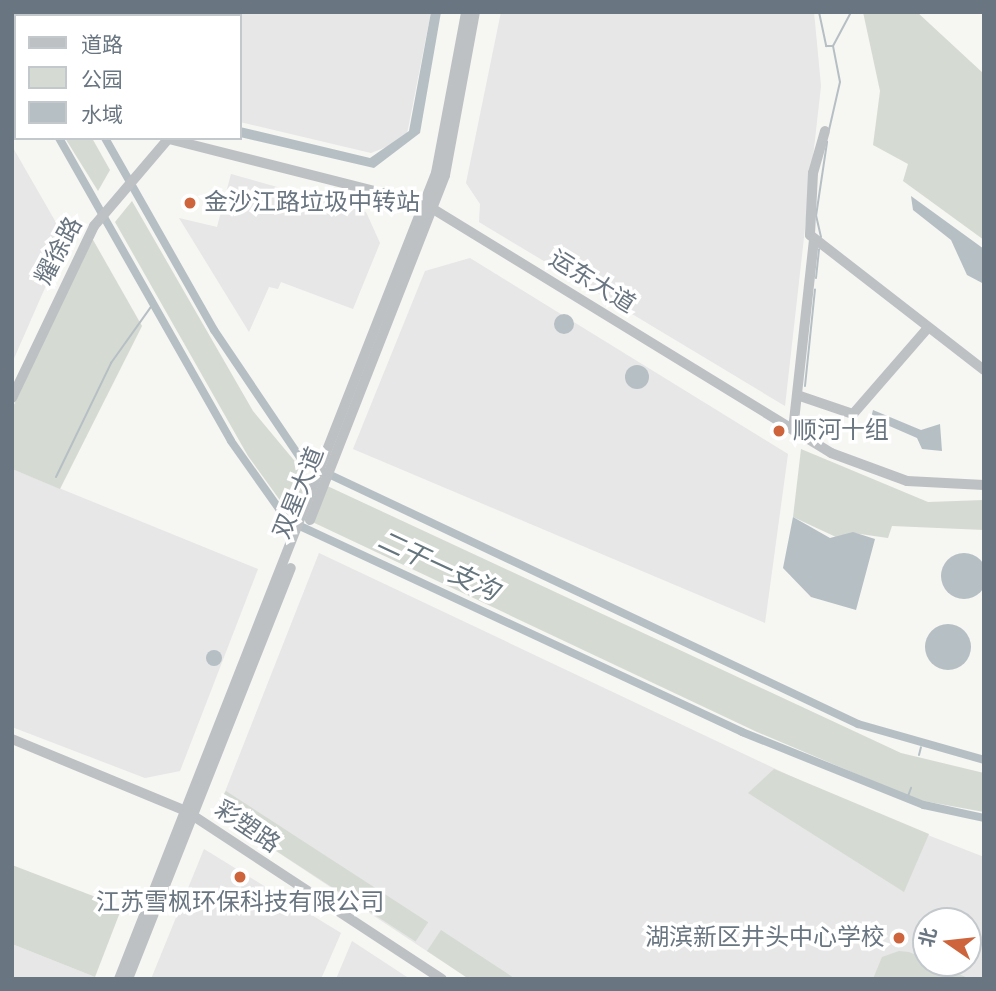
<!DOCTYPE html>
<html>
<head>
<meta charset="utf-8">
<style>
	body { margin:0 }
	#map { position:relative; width:996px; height:991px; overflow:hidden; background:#f6f6f3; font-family:Signika,"Noto Sans SC",sans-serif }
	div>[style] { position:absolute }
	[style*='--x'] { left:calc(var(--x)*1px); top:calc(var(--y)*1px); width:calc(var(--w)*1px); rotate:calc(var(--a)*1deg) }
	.built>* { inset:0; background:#e6e7e6 }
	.green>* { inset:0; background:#d5dad3; transform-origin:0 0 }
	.water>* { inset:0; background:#b6bfc4 }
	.round { border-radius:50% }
	.stream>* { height:2px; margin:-1px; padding:0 1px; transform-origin:1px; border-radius:1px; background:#b6bfc4 }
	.canal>* { height:8px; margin:-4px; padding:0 4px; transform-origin:4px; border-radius:4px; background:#b6bfc4 }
	.minor>* { height:10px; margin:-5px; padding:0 5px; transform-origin:5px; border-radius:5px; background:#bdc1c4 }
	.dots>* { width:19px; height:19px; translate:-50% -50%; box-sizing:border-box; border:4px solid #fff; border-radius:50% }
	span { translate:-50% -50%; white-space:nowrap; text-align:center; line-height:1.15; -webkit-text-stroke:7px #fff; paint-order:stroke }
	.poi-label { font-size:24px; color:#697580 }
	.left { translate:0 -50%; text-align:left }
	.right { translate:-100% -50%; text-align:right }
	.street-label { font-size:24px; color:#697580 }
	.water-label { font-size:26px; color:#64757d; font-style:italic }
	.frame { position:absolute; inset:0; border:14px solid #697580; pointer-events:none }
	.legend { position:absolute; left:14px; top:14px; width:228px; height:126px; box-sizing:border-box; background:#fff; border:2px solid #c3c8cc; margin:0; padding:9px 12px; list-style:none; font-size:21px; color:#697580 }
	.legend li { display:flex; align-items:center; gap:14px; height:35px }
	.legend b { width:35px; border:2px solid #c3c8cc }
	.north { position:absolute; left:912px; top:907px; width:70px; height:70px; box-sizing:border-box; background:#fff; border:2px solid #c3c8cc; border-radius:50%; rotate:284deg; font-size:19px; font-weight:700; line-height:28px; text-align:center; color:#697580 }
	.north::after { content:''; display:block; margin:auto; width:24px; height:32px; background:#cd643b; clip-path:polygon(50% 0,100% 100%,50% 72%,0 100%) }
</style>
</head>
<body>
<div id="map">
	<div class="built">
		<div style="clip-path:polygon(114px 12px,431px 12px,406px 139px,371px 153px,240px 122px,240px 16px)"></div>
		<div style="clip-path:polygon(501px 12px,814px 12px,821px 86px,785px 406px,479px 222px,480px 204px,466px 183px)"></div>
		<div style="clip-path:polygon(12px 146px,66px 240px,12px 363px)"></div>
		<div style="clip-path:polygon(231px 174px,366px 212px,380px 243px,353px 309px,281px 282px,278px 289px,269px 287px,249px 332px,179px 218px,217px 227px)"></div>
		<div style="clip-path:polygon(470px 258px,788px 454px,765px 623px,353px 449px,425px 271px)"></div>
		<div style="clip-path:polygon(12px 469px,258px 569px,180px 771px,145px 778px,12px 727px)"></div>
		<div style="clip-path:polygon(evenodd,319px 553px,856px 807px,984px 857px,984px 979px,469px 979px,217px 812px,319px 553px,926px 921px,968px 921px,968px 963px,926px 963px,926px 921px)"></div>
		<div style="clip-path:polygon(204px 849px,341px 933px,321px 979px,151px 979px)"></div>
		<div style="clip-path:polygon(352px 941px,410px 979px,336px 979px)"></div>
		<div style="clip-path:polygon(12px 944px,95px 977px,94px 979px,12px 979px)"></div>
	</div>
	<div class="green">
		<div style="clip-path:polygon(863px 12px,917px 12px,984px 74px,984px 240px,903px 181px,908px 164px,873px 145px,880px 91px)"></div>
		<div style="clip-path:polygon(65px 138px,92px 138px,110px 170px,98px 191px)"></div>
		<div style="clip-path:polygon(132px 201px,253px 411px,308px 477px,901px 753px,984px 773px,984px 812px,918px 800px,757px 732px,287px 510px,248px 456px,115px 222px)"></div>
		<div style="clip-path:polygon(92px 238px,142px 326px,60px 489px,12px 469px,12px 409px)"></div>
		<div style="clip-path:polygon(801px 449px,928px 502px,984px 500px,984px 530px,892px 526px,888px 538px,853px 533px,836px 537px,793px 517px)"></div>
		<div style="clip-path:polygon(774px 769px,929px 834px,904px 892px,748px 793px)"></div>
		<div style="left:226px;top:791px;width:241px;height:23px;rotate:33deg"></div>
		<div style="clip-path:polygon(12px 865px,122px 907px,95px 977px,12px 944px)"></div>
		<div style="clip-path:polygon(441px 930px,514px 978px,469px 979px,427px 951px)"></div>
		<div style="clip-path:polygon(899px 951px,909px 952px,970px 979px,873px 979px,882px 957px)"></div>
	</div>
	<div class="water">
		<div style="clip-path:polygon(431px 12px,441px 12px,420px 133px,374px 168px,240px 137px,240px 127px,370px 158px,409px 131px)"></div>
		<div style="clip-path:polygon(911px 196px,984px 249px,984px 284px,967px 275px,951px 240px,913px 210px)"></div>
		<div class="round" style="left:554px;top:314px;width:20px;height:20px"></div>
		<div class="round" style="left:625px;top:365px;width:24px;height:24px"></div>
		<div style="clip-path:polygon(873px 410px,921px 430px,940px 424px,942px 451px,922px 449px,917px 438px,871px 418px)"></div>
		<div style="clip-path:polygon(793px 517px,830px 538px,853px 532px,875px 539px,856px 610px,811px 597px,783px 568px)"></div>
		<div class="round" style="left:941px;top:553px;width:46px;height:46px"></div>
		<div class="round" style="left:925px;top:624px;width:46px;height:46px"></div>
		<div class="round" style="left:206px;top:650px;width:16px;height:16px"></div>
	</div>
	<div class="stream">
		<div style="--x:819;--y:12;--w:35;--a:78"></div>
		<div style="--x:826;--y:46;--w:6;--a:0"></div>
		<div style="--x:829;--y:130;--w:49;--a:-77.1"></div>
		<div style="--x:840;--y:82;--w:37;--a:-101"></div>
		<div style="--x:833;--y:46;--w:38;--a:-62"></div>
		<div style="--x:821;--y:237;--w:22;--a:-103"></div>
		<div style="--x:816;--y:216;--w:75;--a:-81.5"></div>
		<div style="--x:816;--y:278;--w:29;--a:-84"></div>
		<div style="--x:805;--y:386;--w:97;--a:-84.1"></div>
		<div style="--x:56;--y:477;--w:127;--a:-64.2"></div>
		<div style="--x:111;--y:363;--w:72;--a:-54.6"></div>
		<div style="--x:919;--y:755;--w:8;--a:-76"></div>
		<div style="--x:907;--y:799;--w:12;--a:-70"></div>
	</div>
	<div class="canal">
		<div style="--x:33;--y:12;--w:4;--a:63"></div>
		<div style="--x:12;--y:56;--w:7;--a:56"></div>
		<div style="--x:59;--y:138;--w:348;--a:60.4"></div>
		<div style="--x:231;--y:441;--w:97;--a:54.7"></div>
		<div style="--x:287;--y:520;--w:502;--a:24.98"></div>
		<div style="--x:742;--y:732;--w:196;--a:21.9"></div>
		<div style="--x:924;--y:805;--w:61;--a:12.2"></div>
		<div style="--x:105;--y:138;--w:221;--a:60.4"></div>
		<div style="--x:214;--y:330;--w:159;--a:56"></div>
		<div style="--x:303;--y:462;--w:614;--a:25.27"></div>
		<div style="--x:858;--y:724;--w:131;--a:15.9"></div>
	</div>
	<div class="minor">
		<div style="--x:75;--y:12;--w:4;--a:63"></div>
		<div style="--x:825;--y:131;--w:44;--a:105.9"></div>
		<div style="--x:813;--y:173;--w:62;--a:92.8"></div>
		<div style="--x:810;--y:235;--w:220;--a:37.8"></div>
		<div style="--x:165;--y:138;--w:268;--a:14.2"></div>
		<div style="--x:425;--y:204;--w:476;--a:31.5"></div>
		<div style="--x:831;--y:453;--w:81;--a:20.2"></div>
		<div style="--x:907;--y:481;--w:77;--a:3"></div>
		<div style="--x:797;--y:395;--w:59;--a:18.7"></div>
		<div style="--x:853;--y:414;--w:111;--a:-49"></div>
		<div style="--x:12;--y:398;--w:191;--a:-64.5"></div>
		<div style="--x:94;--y:226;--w:114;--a:-49.6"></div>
		<div style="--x:793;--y:430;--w:192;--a:-83.7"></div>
		<div style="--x:310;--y:520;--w:370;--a:-68.6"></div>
		<div style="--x:445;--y:175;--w:166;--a:-79.6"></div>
		<div style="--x:12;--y:739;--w:188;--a:22.5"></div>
		<div style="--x:186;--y:811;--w:306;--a:33.3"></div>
		<div style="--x:119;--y:979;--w:866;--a:-68.53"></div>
		<div style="--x:436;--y:173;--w:164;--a:-79.4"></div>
		<div style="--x:128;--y:979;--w:442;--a:-68.4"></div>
	</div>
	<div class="dots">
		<div style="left:190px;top:203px;background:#cd643b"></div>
		<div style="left:779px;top:431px;background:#cd643b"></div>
		<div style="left:240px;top:877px;background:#cd643b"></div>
		<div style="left:899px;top:938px;background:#cd643b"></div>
	</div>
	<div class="poi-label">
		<span class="left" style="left:204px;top:203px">金沙江路垃圾中转站</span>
		<span class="left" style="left:793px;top:431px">顺河十组</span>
		<span style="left:240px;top:903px">江苏雪枫环保科技有限公司</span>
		<span class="right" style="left:885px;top:938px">湖滨新区井头中心学校</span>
	</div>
	<div class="street-label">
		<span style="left:59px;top:251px;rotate:-62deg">耀徐路</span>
		<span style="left:592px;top:282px;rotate:32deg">运东大道</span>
		<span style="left:299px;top:493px;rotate:-68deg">双星大道</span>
		<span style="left:247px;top:827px;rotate:34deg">彩塑路</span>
	</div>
	<div class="water-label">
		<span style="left:438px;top:567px;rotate:25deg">二干一支沟</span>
	</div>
	<div class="frame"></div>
	<ul class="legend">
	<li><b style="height:9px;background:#bdc1c4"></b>道路</li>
	<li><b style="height:19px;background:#d5dad3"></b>公园</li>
	<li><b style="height:19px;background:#b6bfc4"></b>水域</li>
	</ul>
	<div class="north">北</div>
</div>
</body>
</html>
